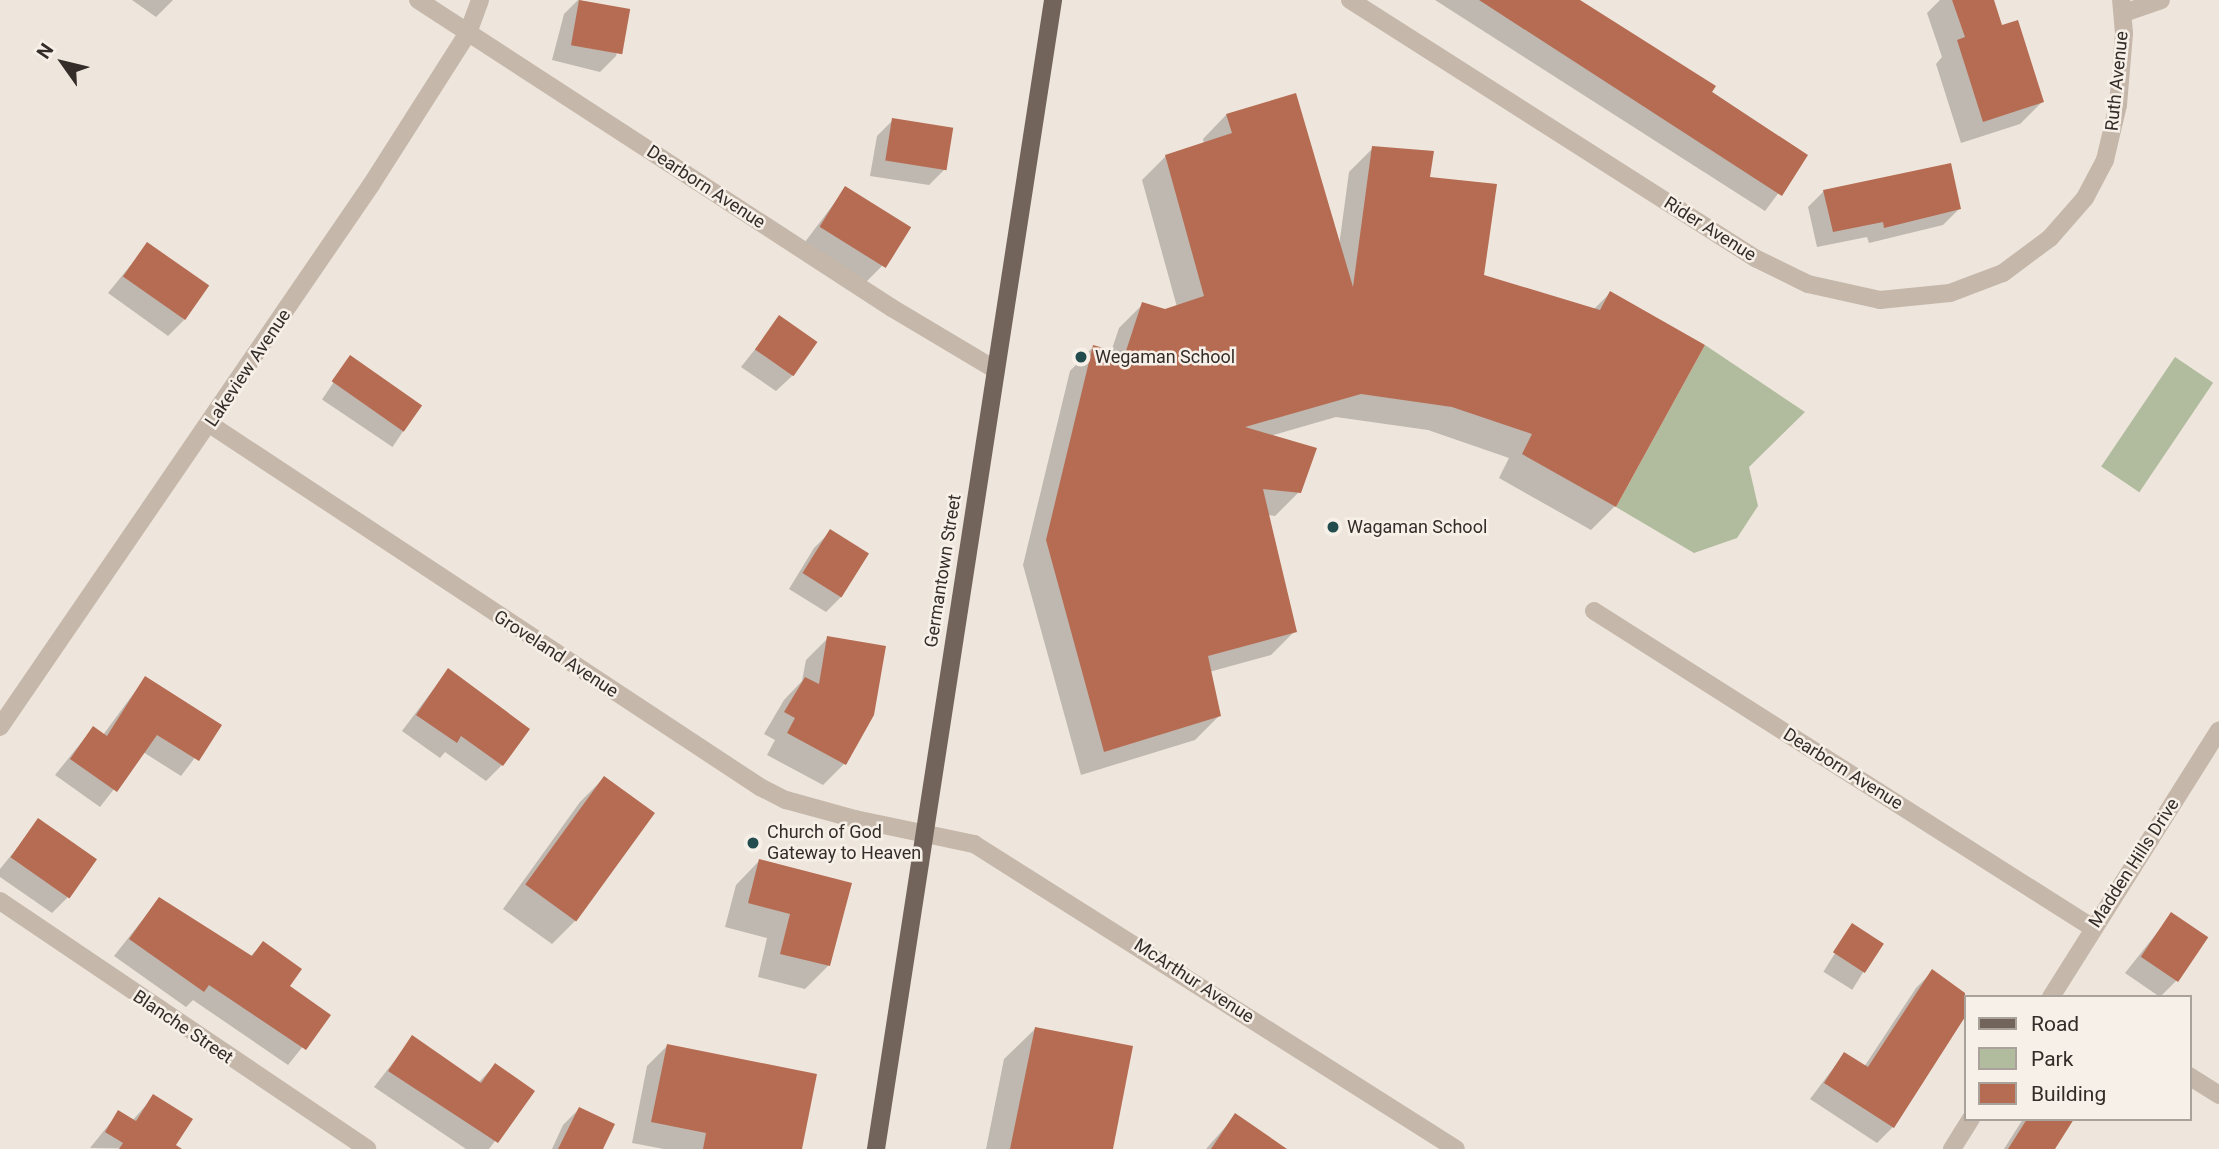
<!DOCTYPE html>
<html>
<head>
<meta charset="utf-8">
<style>
	body { margin:0 }
	#map { position:relative; width:2219px; height:1149px; overflow:hidden; background:#eee6dc; font-family:Roboto,sans-serif }
	div>[style] { position:absolute }
	[style*='--x'] { left:calc(var(--x)*1px); top:calc(var(--y)*1px); width:calc(var(--w)*1px); rotate:calc(var(--a)*1deg) }
	.green>* { inset:0; background:#b1bb9e; transform-origin:0 0 }
	.shadow>* { inset:0; background:#0003; transform-origin:0 0 }
	.building>* { inset:0; background:#b66c53; transform-origin:0 0 }
	.minor>* { height:18px; margin:-9px; padding:0 9px; transform-origin:9px; border-radius:9px; background:#c5b7aa }
	.major>* { height:18px; margin:-9px; padding:0 9px; transform-origin:9px; border-radius:9px; background:#73645b }
	.dots>* { width:19px; height:19px; translate:-50% -50%; box-sizing:border-box; border:4px solid #f7f0e8; border-radius:50% }
	span { translate:-50% -50%; white-space:nowrap; text-align:center; line-height:1.15; -webkit-text-stroke:5px #f7f0e8; paint-order:stroke }
	.street-label { font-size:18px; color:#332c28 }
	.poi-label { font-size:18px; color:#332c28 }
	.left { translate:0 -50%; text-align:left }
	.legend { position:absolute; left:1964px; top:995px; width:228px; height:126px; box-sizing:border-box; background:#f7f0e8; border:2px solid #a9a29b; margin:0; padding:9px 12px; list-style:none; font-size:21px; color:#332c28 }
	.legend li { display:flex; align-items:center; gap:14px; height:35px }
	.legend b { width:35px; border:2px solid #a9a29b }
	.north { position:absolute; left:28px; top:28px; width:70px; height:70px; -webkit-text-stroke:5px #f7f0e8; paint-order:stroke; rotate:304deg; font-size:19px; font-weight:700; line-height:28px; text-align:center; color:#332c28 }
	.north::after { content:''; display:block; margin:auto; width:24px; height:32px; background:#332c28; clip-path:polygon(50% 0,100% 100%,50% 72%,0 100%) }
</style>
</head>
<body>
<div id="map">
	<div class="green">
		<div style="clip-path:polygon(1705px 345px,1805px 412px,1749px 467px,1758px 506px,1737px 538px,1694px 553px,1616px 507px)"></div>
		<div style="left:2175px;top:357px;width:46px;height:132px;rotate:34deg"></div>
	</div>
	<div class="shadow">
		<div style="clip-path:polygon(132px 0,173px 0,156px 17px)"></div>
		<div style="clip-path:polygon(578px 0,628px 10px,616px 56px,600px 72px,552px 60px,564px 14px)"></div>
		<div style="clip-path:polygon(1435px 0,1578px 0,1806px 156px,1765px 211px)"></div>
		<div style="clip-path:polygon(1940px 0,1992px 0,2001px 27px,2042px 102px,2020px 124px,1961px 143px,1936px 64px,1942px 57px,1927px 13px)"></div>
		<div style="clip-path:polygon(1295px 95px,1339px 246px,1349px 172px,1373px 148px,1428px 178px,1482px 276px,1593px 310px,1610px 293px,1615px 506px,1591px 530px,1499px 478px,1509px 458px,1428px 430px,1336px 417px,1270px 436px,1299px 492px,1275px 516px,1268px 515px,1295px 631px,1271px 655px,1209px 672px,1219px 716px,1195px 740px,1081px 775px,1023px 565px,1070px 371px,1093px 347px,1111px 352px,1119px 328px,1143px 304px,1166px 311px,1177px 307px,1142px 180px,1166px 156px,1204px 144px,1203px 139px,1226px 115px)"></div>
		<div style="clip-path:polygon(893px 120px,945px 169px,929px 185px,870px 176px,877px 136px)"></div>
		<div style="clip-path:polygon(845px 189px,882px 266px,866px 282px,805px 242px)"></div>
		<div style="clip-path:polygon(1824px 191px,1959px 209px,1943px 225px,1869px 243px,1867px 237px,1817px 247px,1808px 207px)"></div>
		<div style="clip-path:polygon(147px 245px,184px 320px,168px 336px,108px 293px)"></div>
		<div style="clip-path:polygon(780px 318px,792px 376px,776px 391px,741px 367px)"></div>
		<div style="left:350px;top:358px;width:85px;height:50px;rotate:34deg"></div>
		<div style="clip-path:polygon(830px 532px,842px 596px,826px 612px,789px 589px,814px 548px)"></div>
		<div style="clip-path:polygon(828px 638px,844px 764px,823px 785px,767px 755px,775px 740px,764px 734px,784px 700px,802px 681px,806px 660px)"></div>
		<div style="clip-path:polygon(448px 670px,502px 765px,486px 781px,445px 752px,440px 758px,402px 731px)"></div>
		<div style="clip-path:polygon(145px 678px,219px 726px,181px 776px,143px 752px,100px 807px,55px 775px,93px 728px,103px 735px)"></div>
		<div style="clip-path:polygon(604px 778px,576px 920px,552px 944px,503px 909px,580px 802px)"></div>
		<div style="clip-path:polygon(39px 821px,68px 897px,52px 913px,0 877px,0 869px)"></div>
		<div style="clip-path:polygon(759px 861px,829px 965px,805px 989px,758px 977px,767px 938px,725px 927px,736px 885px)"></div>
		<div style="clip-path:polygon(159px 899px,250px 957px,263px 943px,287px 986px,328px 1015px,288px 1065px,193px 1000px,186px 1007px,114px 956px)"></div>
		<div style="clip-path:polygon(2172px 914px,2176px 981px,2160px 997px,2125px 973px)"></div>
		<div style="left:1852px;top:926px;width:34px;height:54px;rotate:32deg"></div>
		<div style="clip-path:polygon(1932px 972px,1967px 997px,1965px 1016px,1893px 1127px,1877px 1143px,1810px 1099px,1844px 1054px,1864px 1067px,1916px 988px)"></div>
		<div style="clip-path:polygon(1035px 1029px,1111px 1149px,986px 1149px,1004px 1059px)"></div>
		<div style="clip-path:polygon(413px 1037px,478px 1083px,495px 1065px,533px 1091px,489px 1149px,466px 1149px,374px 1087px)"></div>
		<div style="clip-path:polygon(668px 1045px,801px 1149px,664px 1149px,632px 1143px,647px 1066px)"></div>
		<div style="clip-path:polygon(154px 1096px,171px 1149px,90px 1148px,119px 1112px,132px 1121px)"></div>
		<div style="clip-path:polygon(579px 1109px,601px 1149px,552px 1149px,563px 1125px)"></div>
		<div style="clip-path:polygon(1235px 1116px,1284px 1149px,1206px 1149px)"></div>
		<div style="clip-path:polygon(2023px 1119px,2072px 1119px,2053px 1149px,2004px 1149px)"></div>
	</div>
	<div class="building">
		<div style="left:579px;top:0;width:52px;height:46px;rotate:10deg"></div>
		<div style="clip-path:polygon(1479px 0,1580px 0,1716px 86px,1712px 92px,1808px 155px,1782px 196px)"></div>
		<div style="clip-path:polygon(1952px 0,1994px 0,2002px 25px,2018px 20px,2044px 102px,1983px 122px,1957px 40px,1965px 37px)"></div>
		<div style="clip-path:polygon(1296px 93px,1353px 287px,1372px 146px,1434px 151px,1430px 177px,1497px 184px,1484px 275px,1600px 310px,1610px 291px,1705px 345px,1616px 507px,1522px 454px,1532px 434px,1452px 407px,1361px 394px,1245px 427px,1317px 448px,1301px 493px,1263px 489px,1297px 632px,1208px 656px,1221px 716px,1104px 752px,1046px 540px,1093px 345px,1125px 354px,1142px 302px,1165px 309px,1204px 296px,1165px 155px,1232px 133px,1226px 114px)"></div>
		<div style="left:892px;top:118px;width:62px;height:43px;rotate:9deg"></div>
		<div style="clip-path:polygon(1951px 163px,1961px 209px,1884px 228px,1883px 222px,1833px 232px,1823px 190px)"></div>
		<div style="left:845px;top:186px;width:78px;height:48px;rotate:32deg"></div>
		<div style="left:147px;top:242px;width:76px;height:42px;rotate:35deg"></div>
		<div style="left:779px;top:315px;width:47px;height:42px;rotate:35deg"></div>
		<div style="left:350px;top:355px;width:88px;height:32px;rotate:35deg"></div>
		<div style="left:830px;top:529px;width:46px;height:52px;rotate:32deg"></div>
		<div style="clip-path:polygon(827px 636px,886px 646px,874px 715px,846px 765px,787px 733px,795px 718px,784px 712px,805px 677px,819px 684px)"></div>
		<div style="clip-path:polygon(448px 668px,530px 729px,503px 766px,461px 736px,457px 743px,416px 715px)"></div>
		<div style="clip-path:polygon(145px 676px,222px 725px,199px 761px,157px 735px,117px 792px,70px 759px,93px 726px,107px 736px)"></div>
		<div style="left:604px;top:776px;width:63px;height:134px;rotate:36deg"></div>
		<div style="left:38px;top:818px;width:72px;height:48px;rotate:35deg"></div>
		<div style="clip-path:polygon(759px 859px,852px 883px,830px 966px,780px 954px,790px 914px,748px 903px)"></div>
		<div style="clip-path:polygon(159px 897px,252px 956px,263px 941px,302px 969px,290px 986px,331px 1015px,306px 1050px,209px 985px,204px 992px,129px 939px)"></div>
		<div style="left:2171px;top:912px;width:45px;height:54px;rotate:34deg"></div>
		<div style="left:1852px;top:923px;width:38px;height:35px;rotate:33deg"></div>
		<div style="clip-path:polygon(1932px 969px,1965px 993px,1965px 1017px,1894px 1128px,1824px 1083px,1844px 1052px,1868px 1067px)"></div>
		<div style="clip-path:polygon(1035px 1027px,1133px 1046px,1113px 1149px,1010px 1149px)"></div>
		<div style="clip-path:polygon(412px 1035px,481px 1083px,495px 1063px,535px 1091px,498px 1143px,388px 1071px)"></div>
		<div style="clip-path:polygon(667px 1044px,817px 1074px,802px 1149px,703px 1149px,706px 1133px,651px 1122px)"></div>
		<div style="clip-path:polygon(153px 1094px,193px 1119px,176px 1145px,182px 1149px,119px 1149px,123px 1143px,105px 1132px,118px 1110px,136px 1121px)"></div>
		<div style="clip-path:polygon(579px 1107px,615px 1124px,603px 1149px,558px 1149px)"></div>
		<div style="clip-path:polygon(1235px 1113px,1287px 1149px,1211px 1149px)"></div>
		<div style="clip-path:polygon(2027px 1119px,2074px 1119px,2055px 1149px,2008px 1149px)"></div>
	</div>
	<div class="minor">
		<div style="--x:418;--y:0;--w:565;--a:33.02"></div>
		<div style="--x:892;--y:308;--w:121;--a:30.8"></div>
		<div style="--x:1350;--y:0;--w:482;--a:32.5"></div>
		<div style="--x:1757;--y:259;--w:57;--a:26.1"></div>
		<div style="--x:1808;--y:284;--w:74;--a:12.5"></div>
		<div style="--x:1880;--y:300;--w:70;--a:-5.7"></div>
		<div style="--x:1950;--y:293;--w:57;--a:-20.7"></div>
		<div style="--x:2003;--y:273;--w:59;--a:-36.7"></div>
		<div style="--x:2050;--y:238;--w:53;--a:-48.8"></div>
		<div style="--x:2085;--y:198;--w:43;--a:-62.2"></div>
		<div style="--x:2105;--y:160;--w:57;--a:-76.7"></div>
		<div style="--x:2118;--y:105;--w:72;--a:-85.2"></div>
		<div style="--x:2124;--y:33;--w:33;--a:-95"></div>
		<div style="--x:2124;--y:13;--w:39;--a:-19"></div>
		<div style="--x:211;--y:425;--w:658;--a:33.4"></div>
		<div style="--x:760;--y:787;--w:29;--a:27"></div>
		<div style="--x:786;--y:800;--w:72;--a:15.4"></div>
		<div style="--x:855;--y:819;--w:122;--a:11.9"></div>
		<div style="--x:974;--y:844;--w:570;--a:32.32"></div>
		<div style="--x:1594;--y:611;--w:591;--a:32.43"></div>
		<div style="--x:0;--y:727;--w:657;--a:-55.61"></div>
		<div style="--x:371;--y:185;--w:180;--a:-57.5"></div>
		<div style="--x:468;--y:33;--w:35;--a:-70"></div>
		<div style="--x:0;--y:901;--w:443;--a:34"></div>
		<div style="--x:2051;--y:997;--w:315;--a:-57.8"></div>
		<div style="--x:2189;--y:1076;--w:36;--a:32"></div>
		<div style="--x:1952;--y:1149;--w:36;--a:-58"></div>
	</div>
	<div class="major">
		<div style="--x:876;--y:1149;--w:1163;--a:-81.24"></div>
	</div>
	<div class="dots">
		<div style="left:1081px;top:357px;background:#234c4f"></div>
		<div style="left:1333px;top:527px;background:#234c4f"></div>
		<div style="left:753px;top:843px;background:#234c4f"></div>
	</div>
	<div class="street-label">
		<span style="left:2117px;top:81px;rotate:-84deg">Ruth Avenue</span>
		<span style="left:706px;top:187px;rotate:33deg">Dearborn Avenue</span>
		<span style="left:1710px;top:229px;rotate:32deg">Rider Avenue</span>
		<span style="left:248px;top:368px;rotate:-56deg">Lakeview Avenue</span>
		<span style="left:943px;top:571px;rotate:-81deg">Germantown Street</span>
		<span style="left:556px;top:654px;rotate:33deg">Groveland Avenue</span>
		<span style="left:1843px;top:769px;rotate:32deg">Dearborn Avenue</span>
		<span style="left:2134px;top:863px;rotate:-57deg">Madden Hills Drive</span>
		<span style="left:1194px;top:981px;rotate:33deg">McArthur Avenue</span>
		<span style="left:183px;top:1027px;rotate:34deg">Blanche Street</span>
	</div>
	<div class="poi-label">
		<span class="left" style="left:1095px;top:357px">Wegaman School</span>
		<span class="left" style="left:1347px;top:527px">Wagaman School</span>
		<span class="left" style="left:767px;top:843px">Church of God<br>Gateway to Heaven</span>
	</div>
	<ul class="legend">
	<li><b style="height:9px;background:#73645b"></b>Road</li>
	<li><b style="height:19px;background:#b1bb9e"></b>Park</li>
	<li><b style="height:19px;background:#b66c53"></b>Building</li>
	</ul>
	<div class="north">N</div>
</div>
</body>
</html>
